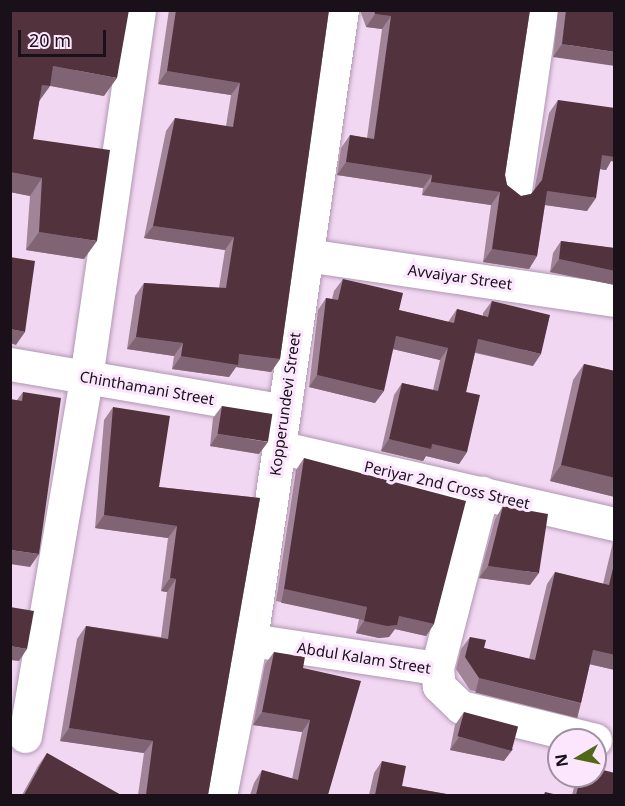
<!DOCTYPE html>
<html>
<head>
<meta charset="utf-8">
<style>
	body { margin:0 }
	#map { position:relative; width:625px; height:806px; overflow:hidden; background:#f2d7f3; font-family:"Noto Sans",sans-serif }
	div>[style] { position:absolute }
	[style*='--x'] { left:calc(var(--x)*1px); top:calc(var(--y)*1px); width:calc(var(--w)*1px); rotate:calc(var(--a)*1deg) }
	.roads { filter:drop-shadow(0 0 2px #af96b1) drop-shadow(0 0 2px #af96b1) }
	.street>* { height:33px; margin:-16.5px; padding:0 16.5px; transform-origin:16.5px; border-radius:16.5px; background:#fff }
	.wall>* { inset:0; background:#a28498 }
	.shaded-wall>* { inset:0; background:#816474; transform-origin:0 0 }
	.building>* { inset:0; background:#51323d; transform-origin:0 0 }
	span { translate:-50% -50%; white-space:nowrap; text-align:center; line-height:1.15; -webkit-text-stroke:6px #fce6fd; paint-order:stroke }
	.street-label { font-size:15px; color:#19101a }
	.frame { position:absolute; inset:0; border:12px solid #19101a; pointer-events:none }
	.north { position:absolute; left:547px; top:728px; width:60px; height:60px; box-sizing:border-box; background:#fce6fd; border:2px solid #a190a2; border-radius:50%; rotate:261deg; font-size:16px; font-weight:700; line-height:24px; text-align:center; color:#19101a }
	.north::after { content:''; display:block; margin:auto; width:21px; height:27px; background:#516817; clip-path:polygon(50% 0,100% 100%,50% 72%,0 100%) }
	.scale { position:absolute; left:18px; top:30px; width:88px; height:27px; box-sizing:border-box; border:3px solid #19101a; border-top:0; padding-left:8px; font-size:18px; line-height:21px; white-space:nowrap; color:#19101a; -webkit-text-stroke:4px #fce6fd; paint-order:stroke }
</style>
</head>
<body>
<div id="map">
	<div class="roads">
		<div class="street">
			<div style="--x:515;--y:190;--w:182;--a:-81.8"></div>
			<div style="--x:306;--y:255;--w:311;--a:8.3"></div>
			<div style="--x:10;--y:364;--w:278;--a:9.7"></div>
			<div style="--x:278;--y:447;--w:345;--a:12.9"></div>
			<div style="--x:251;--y:640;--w:188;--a:8.6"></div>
			<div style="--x:437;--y:668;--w:18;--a:84"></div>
			<div style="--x:439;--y:686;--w:30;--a:44"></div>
			<div style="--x:461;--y:707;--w:138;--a:13.8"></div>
			<div style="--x:437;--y:668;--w:181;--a:-75.6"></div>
			<div style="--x:25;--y:736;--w:363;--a:-80.3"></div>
			<div style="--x:86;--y:378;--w:372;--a:-81.8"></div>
			<div style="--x:220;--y:796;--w:159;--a:-78.8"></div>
			<div style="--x:251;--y:640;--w:637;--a:-81.78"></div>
		</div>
	</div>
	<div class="wall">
		<div style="clip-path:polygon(10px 10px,104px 96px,50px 86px,39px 101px,33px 139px,84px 259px,26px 250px,30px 196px,10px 192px)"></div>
		<div style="clip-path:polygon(169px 10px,329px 10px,280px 359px,271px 372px,236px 367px,229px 377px,172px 369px,174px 356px,127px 349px,135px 296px,144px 283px,219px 288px,225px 250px,144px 238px,166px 131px,175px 118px,226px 126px,231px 95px,158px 84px)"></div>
		<div style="clip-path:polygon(360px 10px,530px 10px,505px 175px,507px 185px,521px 196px,531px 194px,534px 191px,549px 113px,558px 100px,611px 161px,606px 170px,600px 169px,587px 211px,545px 205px,537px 256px,529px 269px,483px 262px,491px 205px,422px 195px,423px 188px,337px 175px,341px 148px,350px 135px,367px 138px,382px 29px,366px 27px)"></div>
		<div style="clip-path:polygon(558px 10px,615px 10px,553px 57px)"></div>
		<div style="clip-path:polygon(561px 241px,613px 248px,615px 246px,615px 285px,550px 272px,553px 253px)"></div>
		<div style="clip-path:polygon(343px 279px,399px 310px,448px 322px,457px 309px,483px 316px,483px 313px,492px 301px,533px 366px,475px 353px,466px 392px,467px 452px,459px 464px,426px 456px,423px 461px,381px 451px,394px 395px,402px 383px,433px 390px,440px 360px,393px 349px,375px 403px,309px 387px,318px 310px,326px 298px,332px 299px,334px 291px)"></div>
		<div style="clip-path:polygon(584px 364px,615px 371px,615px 497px,550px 481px,573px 380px)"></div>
		<div style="clip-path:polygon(23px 392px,30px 567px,17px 400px)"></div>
		<div style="clip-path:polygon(222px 406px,259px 454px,210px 446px,213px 418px)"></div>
		<div style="clip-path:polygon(113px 407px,159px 487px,260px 498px,208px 795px,138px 795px,144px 753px,60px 741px,77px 639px,86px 626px,161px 637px,167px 592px,161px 591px,168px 538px,95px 528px,104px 420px)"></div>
		<div style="clip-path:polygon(304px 458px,434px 624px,426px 636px,395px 629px,389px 637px,379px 638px,356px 633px,359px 619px,276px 601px,296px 470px)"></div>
		<div style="clip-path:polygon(503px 506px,530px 585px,479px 578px,495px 519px)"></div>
		<div style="clip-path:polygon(615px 540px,615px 670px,590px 664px,581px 703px,573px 715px,470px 690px,456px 669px,461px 649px,470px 637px,484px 648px,529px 659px,547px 584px,555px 572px,603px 584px,613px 542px)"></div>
		<div style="clip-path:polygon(274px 652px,303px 668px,328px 795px,250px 795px,254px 783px,262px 770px,292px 779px,302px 732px,253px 725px,265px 664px)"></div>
		<div style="clip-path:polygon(464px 712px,504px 761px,450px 750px,455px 725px)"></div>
		<div style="clip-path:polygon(47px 753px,121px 795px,22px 795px,38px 766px)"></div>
		<div style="clip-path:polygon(382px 761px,402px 786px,452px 795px,369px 795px,374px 773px)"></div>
		<div style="clip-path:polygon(577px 776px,595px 776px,615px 795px,572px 795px)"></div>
	</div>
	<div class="shaded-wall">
		<div style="clip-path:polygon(375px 14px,391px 16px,382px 29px,366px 27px)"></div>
		<div style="clip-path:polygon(562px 44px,615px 52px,615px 66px,553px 57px)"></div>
		<div style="clip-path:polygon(53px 66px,117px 78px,104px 96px,41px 84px)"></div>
		<div style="clip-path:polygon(167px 71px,240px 83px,231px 95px,158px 84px)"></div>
		<div style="clip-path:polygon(42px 85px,50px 86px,37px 104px)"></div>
		<div style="clip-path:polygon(615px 150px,615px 162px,611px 161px,606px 170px,593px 168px,602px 155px)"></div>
		<div style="clip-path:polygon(346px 162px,432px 175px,423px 188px,337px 175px)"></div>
		<div style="clip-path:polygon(10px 172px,42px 178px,30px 196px,10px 192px)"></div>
		<div style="clip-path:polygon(431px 182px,500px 192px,491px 205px,422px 195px)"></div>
		<div style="clip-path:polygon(547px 191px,596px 198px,587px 211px,538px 204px)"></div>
		<div style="clip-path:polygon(153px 226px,234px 237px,225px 250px,144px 238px)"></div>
		<div style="clip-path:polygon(39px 232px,97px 241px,84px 259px,26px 250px)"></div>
		<div style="clip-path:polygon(492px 249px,537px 256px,529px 269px,483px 262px)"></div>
		<div style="clip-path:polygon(559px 259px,615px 271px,615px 285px,550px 272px)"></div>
		<div style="clip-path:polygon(10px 329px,25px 332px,16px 345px,10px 343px)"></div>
		<div style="clip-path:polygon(396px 336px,448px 348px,440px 360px,388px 348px)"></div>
		<div style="clip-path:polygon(136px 337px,183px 343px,174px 356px,127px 349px)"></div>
		<div style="clip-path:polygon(478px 339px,541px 354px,533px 366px,470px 351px)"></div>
		<div style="clip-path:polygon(239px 354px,280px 359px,271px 372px,236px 367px,229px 377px,172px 369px,181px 356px)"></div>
		<div style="clip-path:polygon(317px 375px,384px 391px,375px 403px,309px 387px)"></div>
		<div style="clip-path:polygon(218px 434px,268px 442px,259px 454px,210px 446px)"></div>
		<div style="clip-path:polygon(389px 439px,432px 444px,467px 452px,459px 464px,426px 456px,423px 461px,381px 451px)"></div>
		<div style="clip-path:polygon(561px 465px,615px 478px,615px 497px,550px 481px)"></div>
		<div style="clip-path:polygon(104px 515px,177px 526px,168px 538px,95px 528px)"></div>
		<div style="clip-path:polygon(10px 550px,39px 554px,30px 567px,10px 564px)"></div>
		<div style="clip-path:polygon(488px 566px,539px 573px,530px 585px,479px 578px)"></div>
		<div style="clip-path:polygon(170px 578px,176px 579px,167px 592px,161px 591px)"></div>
		<div style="left:284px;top:589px;width:85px;height:14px;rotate:12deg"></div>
		<div style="clip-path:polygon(399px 616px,434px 624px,426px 636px,395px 629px,389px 637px,379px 638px,356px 633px,364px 621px)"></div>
		<div style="clip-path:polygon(10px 646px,27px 649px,19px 661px,10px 660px)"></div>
		<div style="clip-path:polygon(593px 650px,615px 655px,615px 670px,584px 663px)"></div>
		<div style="left:479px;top:678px;width:105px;height:15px;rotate:14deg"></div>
		<div style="clip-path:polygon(262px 712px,310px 720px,302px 732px,253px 725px)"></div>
		<div style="clip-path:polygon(69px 728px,153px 741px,144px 753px,60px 741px)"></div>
		<div style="clip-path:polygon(459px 737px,513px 749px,504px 761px,450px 750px)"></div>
	</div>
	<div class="building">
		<div style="clip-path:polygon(10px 10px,129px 10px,117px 78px,53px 66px,50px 86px,42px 85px,33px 139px,110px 150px,97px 241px,39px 232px,42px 178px,10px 172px)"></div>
		<div style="clip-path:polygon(176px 10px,329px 10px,280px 359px,239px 354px,238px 365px,181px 356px,183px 343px,136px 337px,144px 283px,226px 288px,234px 237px,153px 226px,175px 118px,233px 127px,240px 83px,167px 71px)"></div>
		<div style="clip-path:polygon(374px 10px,530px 10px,505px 175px,507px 185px,521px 196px,531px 194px,542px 180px,558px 100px,615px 108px,615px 157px,602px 155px,596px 198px,547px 191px,537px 256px,492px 249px,500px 192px,431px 182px,432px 175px,346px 162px,350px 135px,374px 139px,391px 16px,375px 14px)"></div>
		<div style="clip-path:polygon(566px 10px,615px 10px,615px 52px,562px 44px)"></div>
		<div style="clip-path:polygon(561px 241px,615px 248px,615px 271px,559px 259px)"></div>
		<div style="clip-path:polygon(10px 257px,35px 261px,25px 332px,10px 329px)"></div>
		<div style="clip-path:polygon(343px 279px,403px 293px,399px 310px,454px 323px,457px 309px,488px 317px,492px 301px,550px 315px,541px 354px,478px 339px,466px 392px,480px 395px,467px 452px,432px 444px,431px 449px,389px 439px,402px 383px,438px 391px,448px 348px,396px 336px,384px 391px,317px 375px,326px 298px,338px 300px)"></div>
		<div style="clip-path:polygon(584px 364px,615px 371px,615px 478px,561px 465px)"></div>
		<div style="clip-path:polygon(23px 392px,61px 398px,39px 554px,10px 550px,10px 399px,22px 401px)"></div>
		<div style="left:222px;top:406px;width:51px;height:28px;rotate:9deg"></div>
		<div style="clip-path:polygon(113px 407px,170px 416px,159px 487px,260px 498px,208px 795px,146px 795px,153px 741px,69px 728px,86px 626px,168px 639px,176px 579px,170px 578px,177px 526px,104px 515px)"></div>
		<div style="clip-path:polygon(304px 458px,466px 501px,434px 624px,399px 616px,397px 625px,387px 626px,364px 621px,367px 607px,284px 589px)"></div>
		<div style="clip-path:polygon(503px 506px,548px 514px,539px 573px,488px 566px)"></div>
		<div style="clip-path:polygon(615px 560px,615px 655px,593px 650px,581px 703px,479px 678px,465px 657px,470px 637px,486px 640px,484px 648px,535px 660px,555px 572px,609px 585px)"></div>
		<div style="clip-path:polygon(10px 607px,34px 611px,27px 649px,10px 646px)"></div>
		<div style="clip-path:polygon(274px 652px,305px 657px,303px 668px,361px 681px,328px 795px,256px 795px,262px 770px,298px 780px,310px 720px,262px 712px)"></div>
		<div style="left:464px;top:712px;width:56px;height:25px;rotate:15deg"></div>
		<div style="clip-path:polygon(47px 753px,121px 795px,24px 795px)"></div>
		<div style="clip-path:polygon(382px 761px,406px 766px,402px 786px,452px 795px,375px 795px)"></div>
		<div style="clip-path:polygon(595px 768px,615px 773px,615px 795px,576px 795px,581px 776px,595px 776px)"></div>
		<div style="clip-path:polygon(545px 792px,558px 795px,544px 795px)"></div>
	</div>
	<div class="street-label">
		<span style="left:460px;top:277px;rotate:8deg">Avvaiyar Street</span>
		<span style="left:147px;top:388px;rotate:10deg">Chinthamani Street</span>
		<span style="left:285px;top:404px;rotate:-82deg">Kopperundevi Street</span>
		<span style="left:447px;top:485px;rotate:13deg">Periyar 2nd Cross Street</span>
		<span style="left:364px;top:658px;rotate:9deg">Abdul Kalam Street</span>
	</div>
	<div class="frame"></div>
	<div class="north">N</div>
	<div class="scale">20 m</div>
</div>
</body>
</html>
